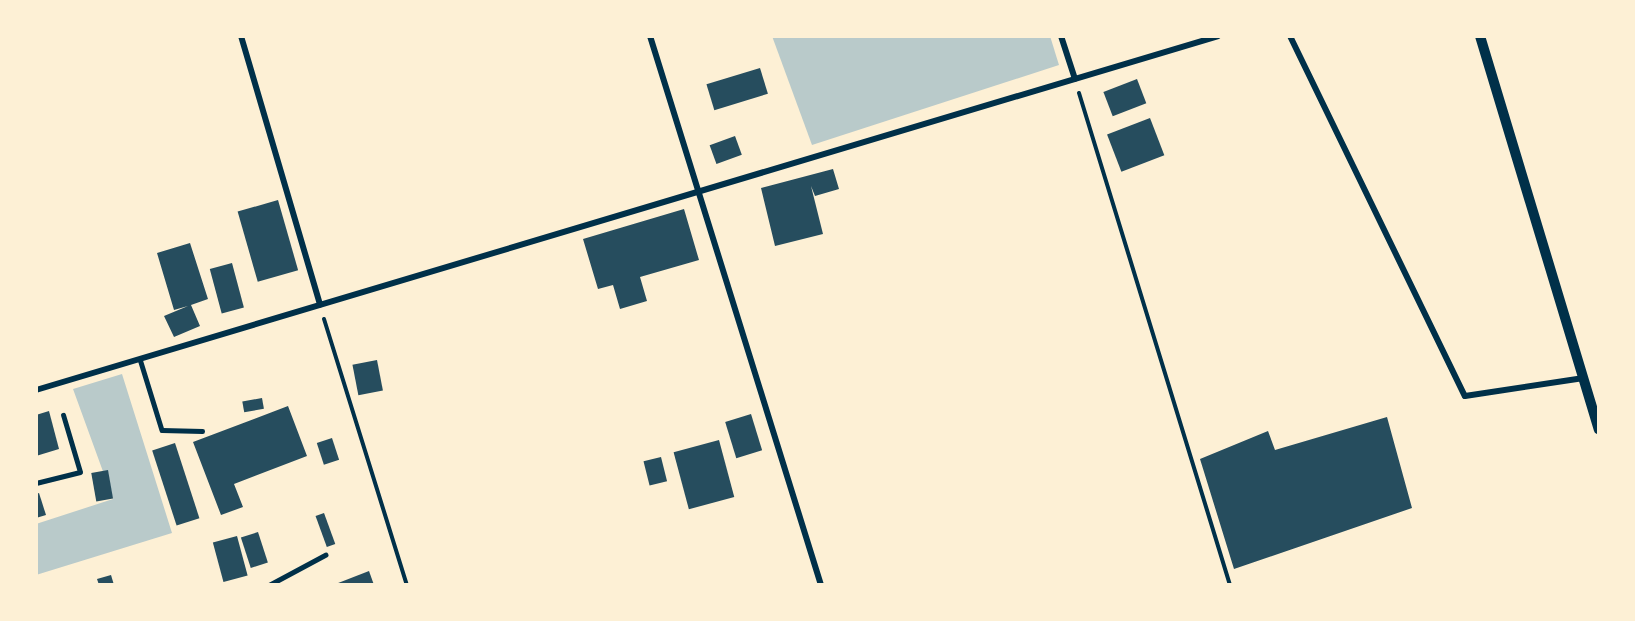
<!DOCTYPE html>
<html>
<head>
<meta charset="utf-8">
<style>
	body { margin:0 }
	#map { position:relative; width:1635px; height:621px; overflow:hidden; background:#fdf0d5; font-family:Roboto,sans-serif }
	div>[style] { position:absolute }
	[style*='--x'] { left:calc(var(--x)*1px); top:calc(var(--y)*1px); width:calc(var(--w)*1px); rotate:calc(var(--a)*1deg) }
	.green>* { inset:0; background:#b9caca }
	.building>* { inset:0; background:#264d5e; transform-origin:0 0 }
	.path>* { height:4px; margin:-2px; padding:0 2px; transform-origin:2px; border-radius:2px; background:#003049 }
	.service>* { height:4.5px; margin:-2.25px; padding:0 2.25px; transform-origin:2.25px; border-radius:2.25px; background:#003049 }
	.minor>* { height:6px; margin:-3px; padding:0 3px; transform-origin:3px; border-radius:3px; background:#003049 }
	.tertiary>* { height:10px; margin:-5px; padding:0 5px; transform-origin:5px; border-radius:5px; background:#003049 }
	span { translate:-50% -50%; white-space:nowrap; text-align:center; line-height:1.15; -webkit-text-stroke:4.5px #fdf0d5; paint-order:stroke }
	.frame { position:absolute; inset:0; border:38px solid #fdf0d5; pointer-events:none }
</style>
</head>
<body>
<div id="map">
	<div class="green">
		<div style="clip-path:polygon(772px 36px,1050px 36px,1059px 65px,812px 145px)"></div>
		<div style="clip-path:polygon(122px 374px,172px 533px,36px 575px,36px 524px,113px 499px,73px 389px)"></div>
	</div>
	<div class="building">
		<div style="left:760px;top:68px;width:27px;height:56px;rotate:73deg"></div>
		<div style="left:1137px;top:79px;width:26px;height:36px;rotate:69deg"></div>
		<div style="left:1150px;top:118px;width:40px;height:46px;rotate:69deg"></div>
		<div style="left:735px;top:136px;width:20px;height:27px;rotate:70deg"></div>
		<div style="clip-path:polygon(833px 169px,839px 189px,815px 196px,811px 186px,823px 234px,775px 246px,761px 188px)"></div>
		<div style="left:278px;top:200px;width:73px;height:42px;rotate:74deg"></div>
		<div style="clip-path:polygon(684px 209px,699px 260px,640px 277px,647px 301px,620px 309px,613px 285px,598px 289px,583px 239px)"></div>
		<div style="clip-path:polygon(190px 243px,208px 299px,191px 305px,200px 326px,174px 337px,164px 316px,188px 306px,174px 310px,157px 253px)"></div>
		<div style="left:232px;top:263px;width:46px;height:23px;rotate:75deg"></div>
		<div style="left:377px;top:360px;width:31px;height:25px;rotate:79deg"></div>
		<div style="left:262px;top:398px;width:11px;height:20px;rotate:80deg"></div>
		<div style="clip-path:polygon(288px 406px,307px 456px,234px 484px,243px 507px,221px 515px,193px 442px)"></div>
		<div style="clip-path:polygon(49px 411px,59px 449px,36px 456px,36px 415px)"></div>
		<div style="left:751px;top:414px;width:38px;height:27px;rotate:73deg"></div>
		<div style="clip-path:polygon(1387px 417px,1412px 508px,1234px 569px,1200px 459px,1268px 431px,1275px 450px)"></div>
		<div style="left:332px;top:438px;width:23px;height:16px;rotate:72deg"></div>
		<div style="left:719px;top:440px;width:59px;height:47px;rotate:75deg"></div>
		<div style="left:175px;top:443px;width:79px;height:24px;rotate:72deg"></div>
		<div style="left:661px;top:457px;width:25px;height:18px;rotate:76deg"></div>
		<div style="left:108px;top:470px;width:29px;height:17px;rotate:80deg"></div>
		<div style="clip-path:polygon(39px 493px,46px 515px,36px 518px,36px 494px)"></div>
		<div style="left:324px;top:513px;width:33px;height:9px;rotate:70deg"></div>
		<div style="left:258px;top:532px;width:32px;height:18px;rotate:72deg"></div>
		<div style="left:237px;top:536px;width:41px;height:25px;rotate:75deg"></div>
		<div style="clip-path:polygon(369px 571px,374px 585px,333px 585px)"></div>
		<div style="clip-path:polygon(111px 575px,114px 585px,99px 585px,97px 579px)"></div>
	</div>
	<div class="path">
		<div style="--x:1079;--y:93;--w:515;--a:72.94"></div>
		<div style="--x:324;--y:319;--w:279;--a:72.7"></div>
	</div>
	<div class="service">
		<div style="--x:140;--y:359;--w:74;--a:72.8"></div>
		<div style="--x:162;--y:430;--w:40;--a:1.4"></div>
		<div style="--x:36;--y:483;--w:45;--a:-14"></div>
		<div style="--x:80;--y:472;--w:59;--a:-106.6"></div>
		<div style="--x:269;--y:585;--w:64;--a:-28.2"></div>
	</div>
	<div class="minor">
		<div style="--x:241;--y:36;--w:280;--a:73.6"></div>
		<div style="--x:650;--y:36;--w:575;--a:72.7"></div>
		<div style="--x:1061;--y:36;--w:45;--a:72"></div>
		<div style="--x:1290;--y:36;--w:400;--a:64.1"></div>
		<div style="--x:1465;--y:396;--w:120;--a:-8.6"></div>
		<div style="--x:36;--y:390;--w:1234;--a:-16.67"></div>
	</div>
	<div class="tertiary">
		<div style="--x:1480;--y:36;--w:411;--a:73.2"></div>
	</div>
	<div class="frame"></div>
</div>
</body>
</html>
